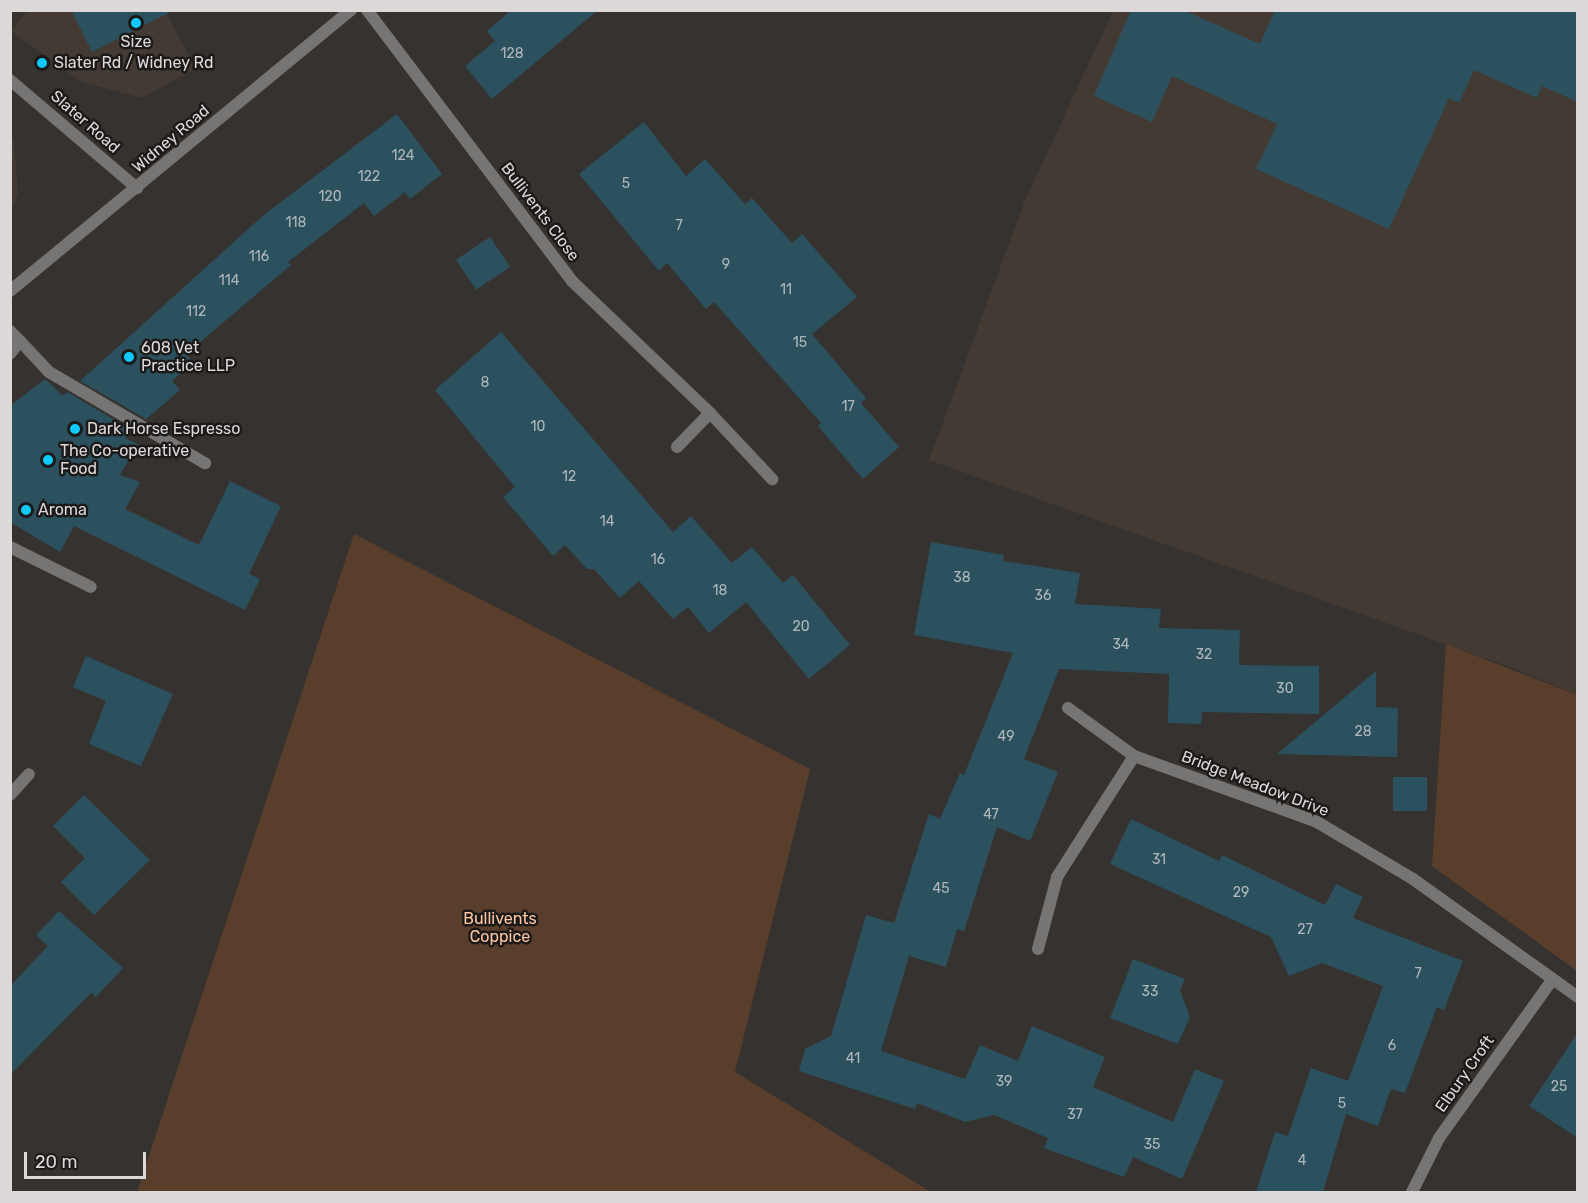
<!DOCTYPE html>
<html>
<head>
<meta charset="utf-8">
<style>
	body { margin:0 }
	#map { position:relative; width:1588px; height:1203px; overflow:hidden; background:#36322f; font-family:Rubik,sans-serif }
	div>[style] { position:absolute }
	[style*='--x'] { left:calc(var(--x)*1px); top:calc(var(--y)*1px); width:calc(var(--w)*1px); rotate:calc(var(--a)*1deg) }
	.built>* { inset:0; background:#443a34 }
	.green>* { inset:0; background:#5a3e2c }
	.building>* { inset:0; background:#2b515f; transform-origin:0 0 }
	.service>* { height:12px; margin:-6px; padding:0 6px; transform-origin:6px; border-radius:6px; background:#777573 }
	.minor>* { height:12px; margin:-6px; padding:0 6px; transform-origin:6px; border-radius:6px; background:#777573 }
	.tertiary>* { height:12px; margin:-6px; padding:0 6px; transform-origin:6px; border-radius:6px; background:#777573 }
	.dots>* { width:16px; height:16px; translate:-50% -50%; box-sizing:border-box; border:3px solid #1c1a19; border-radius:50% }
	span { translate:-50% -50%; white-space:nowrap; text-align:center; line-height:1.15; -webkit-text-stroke:5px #1c1a19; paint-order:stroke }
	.number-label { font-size:14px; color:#b0b7ba }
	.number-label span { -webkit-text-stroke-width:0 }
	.poi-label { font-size:16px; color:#dcd9d8 }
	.left { translate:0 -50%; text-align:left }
	.street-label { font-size:16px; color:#dcd9d8 }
	.park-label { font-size:16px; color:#fdc6a2 }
	.frame { position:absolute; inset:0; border:12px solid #dcd9d8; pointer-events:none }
	.scale { position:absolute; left:24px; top:1152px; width:122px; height:27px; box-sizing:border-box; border:3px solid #dcd9d8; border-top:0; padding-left:8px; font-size:18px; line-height:21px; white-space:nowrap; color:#dcd9d8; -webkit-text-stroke:4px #1c1a19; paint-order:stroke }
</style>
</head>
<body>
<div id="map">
	<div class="built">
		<div style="clip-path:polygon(28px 11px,165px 11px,196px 68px,142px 98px,82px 82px,11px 31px)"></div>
		<div style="clip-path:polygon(1113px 11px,1577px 11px,1577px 695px,1518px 670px,929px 460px,1024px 203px)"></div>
		<div style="clip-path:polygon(11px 137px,14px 140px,18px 195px,11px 211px)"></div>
	</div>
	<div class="green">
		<div style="clip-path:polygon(354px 534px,810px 769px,735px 1072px,931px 1192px,137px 1192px)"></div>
		<div style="clip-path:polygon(1446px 644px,1577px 695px,1577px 971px,1432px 866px)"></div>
	</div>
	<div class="building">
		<div style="clip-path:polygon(71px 10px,174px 10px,92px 52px)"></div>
		<div style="clip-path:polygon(511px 10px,598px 10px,492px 99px,465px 66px,495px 41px,487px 31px)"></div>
		<div style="clip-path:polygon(1131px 10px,1183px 10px,1260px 44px,1275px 10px,1578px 10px,1578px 102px,1542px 86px,1537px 98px,1474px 70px,1459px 103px,1449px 98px,1389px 229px,1256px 169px,1277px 124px,1172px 76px,1152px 122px,1094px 96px)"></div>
		<div style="clip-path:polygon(397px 114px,442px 174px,410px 199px,405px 192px,374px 216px,364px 203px,288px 262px,291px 265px,186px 354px,193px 363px,172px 381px,180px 390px,146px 419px,80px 381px,265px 214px)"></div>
		<div style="clip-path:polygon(644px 122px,686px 176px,705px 159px,745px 204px,752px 198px,792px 243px,802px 234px,857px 297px,812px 334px,866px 398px,861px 403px,899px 447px,863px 479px,818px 426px,821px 423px,714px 302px,706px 309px,667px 263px,659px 271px,579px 174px)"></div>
		<div style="left:490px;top:237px;width:36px;height:41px;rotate:56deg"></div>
		<div style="clip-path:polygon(501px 332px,673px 532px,691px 516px,732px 563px,752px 547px,783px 583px,793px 575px,850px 645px,809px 679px,746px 602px,709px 633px,688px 607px,673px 619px,639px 581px,620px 598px,594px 569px,587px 569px,565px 545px,553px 556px,503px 497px,515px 487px,435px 390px)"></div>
		<div style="clip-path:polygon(45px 379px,63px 396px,67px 392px,133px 431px,125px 438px,138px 444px,120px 475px,140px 482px,125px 509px,199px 545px,230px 481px,281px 506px,249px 574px,260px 579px,245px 610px,74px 526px,60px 552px,10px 522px,10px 406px)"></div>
		<div style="clip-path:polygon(931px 542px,1004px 555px,1003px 561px,1080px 573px,1075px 604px,1161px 609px,1159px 628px,1240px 630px,1239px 665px,1319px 666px,1319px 714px,1202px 712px,1201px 724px,1168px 723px,1169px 674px,1059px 669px,1024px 759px,1058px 772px,1030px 841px,997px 827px,964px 931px,957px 929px,946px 967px,909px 956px,881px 1051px,965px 1079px,980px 1045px,1018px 1061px,1032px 1026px,1105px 1057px,1093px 1087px,1173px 1122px,1195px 1069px,1224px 1081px,1182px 1179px,1133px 1157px,1124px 1177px,1044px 1148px,1048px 1138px,994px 1115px,965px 1122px,917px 1103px,915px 1109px,799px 1071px,805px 1049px,831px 1036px,866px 915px,894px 923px,929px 814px,940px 819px,960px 773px,964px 775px,1013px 653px,914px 635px)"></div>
		<div style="clip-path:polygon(86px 656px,173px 694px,141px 766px,89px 744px,106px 701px,73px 687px)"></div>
		<div style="clip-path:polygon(1376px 671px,1376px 707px,1398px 708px,1397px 757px,1277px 754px)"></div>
		<div style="left:1393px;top:777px;width:34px;height:34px"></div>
		<div style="clip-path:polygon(84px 795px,150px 860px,94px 915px,61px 882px,85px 858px,53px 826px)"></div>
		<div style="clip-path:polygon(1131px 819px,1219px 861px,1222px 855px,1325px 905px,1336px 884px,1363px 897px,1353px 918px,1463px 961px,1444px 1010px,1437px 1007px,1405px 1093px,1391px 1089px,1378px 1126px,1346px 1114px,1323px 1192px,1256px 1192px,1275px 1132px,1288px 1136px,1311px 1068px,1348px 1081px,1383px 986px,1322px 963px,1289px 976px,1271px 937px,1110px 864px)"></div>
		<div style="clip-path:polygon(59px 911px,123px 968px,96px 997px,91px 993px,10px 1075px,10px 986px,48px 946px,36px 935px)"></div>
		<div style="clip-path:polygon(1133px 959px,1185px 979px,1180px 990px,1190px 1017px,1178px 1044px,1110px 1018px)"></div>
		<div style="clip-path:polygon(1578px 1032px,1578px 1138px,1529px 1106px)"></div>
	</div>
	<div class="service">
		<div style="--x:10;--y:331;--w:14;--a:45"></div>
		<div style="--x:20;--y:341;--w:16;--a:128"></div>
		<div style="--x:20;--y:341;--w:42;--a:46.9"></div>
		<div style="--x:49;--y:372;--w:181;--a:30.3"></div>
		<div style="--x:10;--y:547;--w:90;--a:26.3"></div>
	</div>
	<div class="minor">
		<div style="--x:367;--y:10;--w:341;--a:52.9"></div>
		<div style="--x:573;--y:282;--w:190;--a:43.7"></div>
		<div style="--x:710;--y:413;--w:91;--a:46.8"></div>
		<div style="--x:10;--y:80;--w:167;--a:40.4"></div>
		<div style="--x:677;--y:447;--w:47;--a:-45.9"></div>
		<div style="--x:1068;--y:708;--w:82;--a:36"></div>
		<div style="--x:1134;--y:756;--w:195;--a:19.8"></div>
		<div style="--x:1317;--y:822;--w:112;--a:30.7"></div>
		<div style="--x:1413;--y:879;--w:203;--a:35.6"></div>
		<div style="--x:10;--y:795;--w:28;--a:-48"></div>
		<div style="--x:1038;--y:949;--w:74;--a:-75.2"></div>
		<div style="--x:1057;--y:877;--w:143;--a:-57.5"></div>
		<div style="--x:1412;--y:1192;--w:60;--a:-63.4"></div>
		<div style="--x:1439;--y:1138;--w:194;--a:-54.4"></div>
	</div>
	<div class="tertiary">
		<div style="--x:10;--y:291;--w:442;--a:-39.5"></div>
	</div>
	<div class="dots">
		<div style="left:136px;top:23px;background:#0fcafa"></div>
		<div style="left:42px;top:63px;background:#0fcafa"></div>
		<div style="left:129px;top:357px;background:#0fcafa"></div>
		<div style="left:75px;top:429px;background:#0fcafa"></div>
		<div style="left:48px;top:460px;background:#0fcafa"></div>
		<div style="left:26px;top:510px;background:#0fcafa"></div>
	</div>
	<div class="number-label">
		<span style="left:512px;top:54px">128</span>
		<span style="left:403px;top:156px">124</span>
		<span style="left:369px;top:177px">122</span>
		<span style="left:626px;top:184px">5</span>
		<span style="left:330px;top:197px">120</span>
		<span style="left:296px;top:223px">118</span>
		<span style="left:679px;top:226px">7</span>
		<span style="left:259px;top:257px">116</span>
		<span style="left:726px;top:265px">9</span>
		<span style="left:229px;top:281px">114</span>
		<span style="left:786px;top:290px">11</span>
		<span style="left:196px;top:312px">112</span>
		<span style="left:800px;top:343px">15</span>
		<span style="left:485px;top:383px">8</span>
		<span style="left:848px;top:407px">17</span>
		<span style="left:538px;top:427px">10</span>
		<span style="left:569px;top:477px">12</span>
		<span style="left:607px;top:522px">14</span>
		<span style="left:658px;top:560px">16</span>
		<span style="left:962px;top:578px">38</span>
		<span style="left:720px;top:591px">18</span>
		<span style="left:1043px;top:596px">36</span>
		<span style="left:801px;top:627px">20</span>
		<span style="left:1121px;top:645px">34</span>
		<span style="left:1204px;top:655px">32</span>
		<span style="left:1285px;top:689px">30</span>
		<span style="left:1363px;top:732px">28</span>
		<span style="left:1006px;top:737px">49</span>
		<span style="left:991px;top:815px">47</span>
		<span style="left:1159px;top:860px">31</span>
		<span style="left:941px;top:889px">45</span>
		<span style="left:1241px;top:893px">29</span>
		<span style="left:1305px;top:930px">27</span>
		<span style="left:1418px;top:974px">7</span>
		<span style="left:1150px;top:992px">33</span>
		<span style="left:1392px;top:1046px">6</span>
		<span style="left:853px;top:1059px">41</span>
		<span style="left:1004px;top:1082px">39</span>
		<span style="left:1559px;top:1087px">25</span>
		<span style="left:1342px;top:1104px">5</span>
		<span style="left:1075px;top:1115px">37</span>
		<span style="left:1152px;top:1145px">35</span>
		<span style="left:1302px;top:1161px">4</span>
	</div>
	<div class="poi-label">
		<span style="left:136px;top:42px">Size</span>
		<span class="left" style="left:54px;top:63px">Slater Rd / Widney Rd</span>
		<span class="left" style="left:141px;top:357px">608 Vet<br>Practice LLP</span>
		<span class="left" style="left:87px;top:429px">Dark Horse Espresso</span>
		<span class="left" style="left:60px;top:460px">The Co-operative<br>Food</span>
		<span class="left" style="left:38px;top:510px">Aroma</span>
	</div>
	<div class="street-label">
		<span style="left:85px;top:122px;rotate:41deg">Slater Road</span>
		<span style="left:171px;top:139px;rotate:-40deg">Widney Road</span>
		<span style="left:540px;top:212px;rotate:53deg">Bullivents Close</span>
		<span style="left:1255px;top:784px;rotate:21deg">Bridge Meadow Drive</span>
		<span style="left:1465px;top:1074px;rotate:-55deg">Elbury Croft</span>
	</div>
	<div class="park-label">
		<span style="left:500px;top:928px">Bullivents<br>Coppice</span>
	</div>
	<div class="frame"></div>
	<div class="scale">20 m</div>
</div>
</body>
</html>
